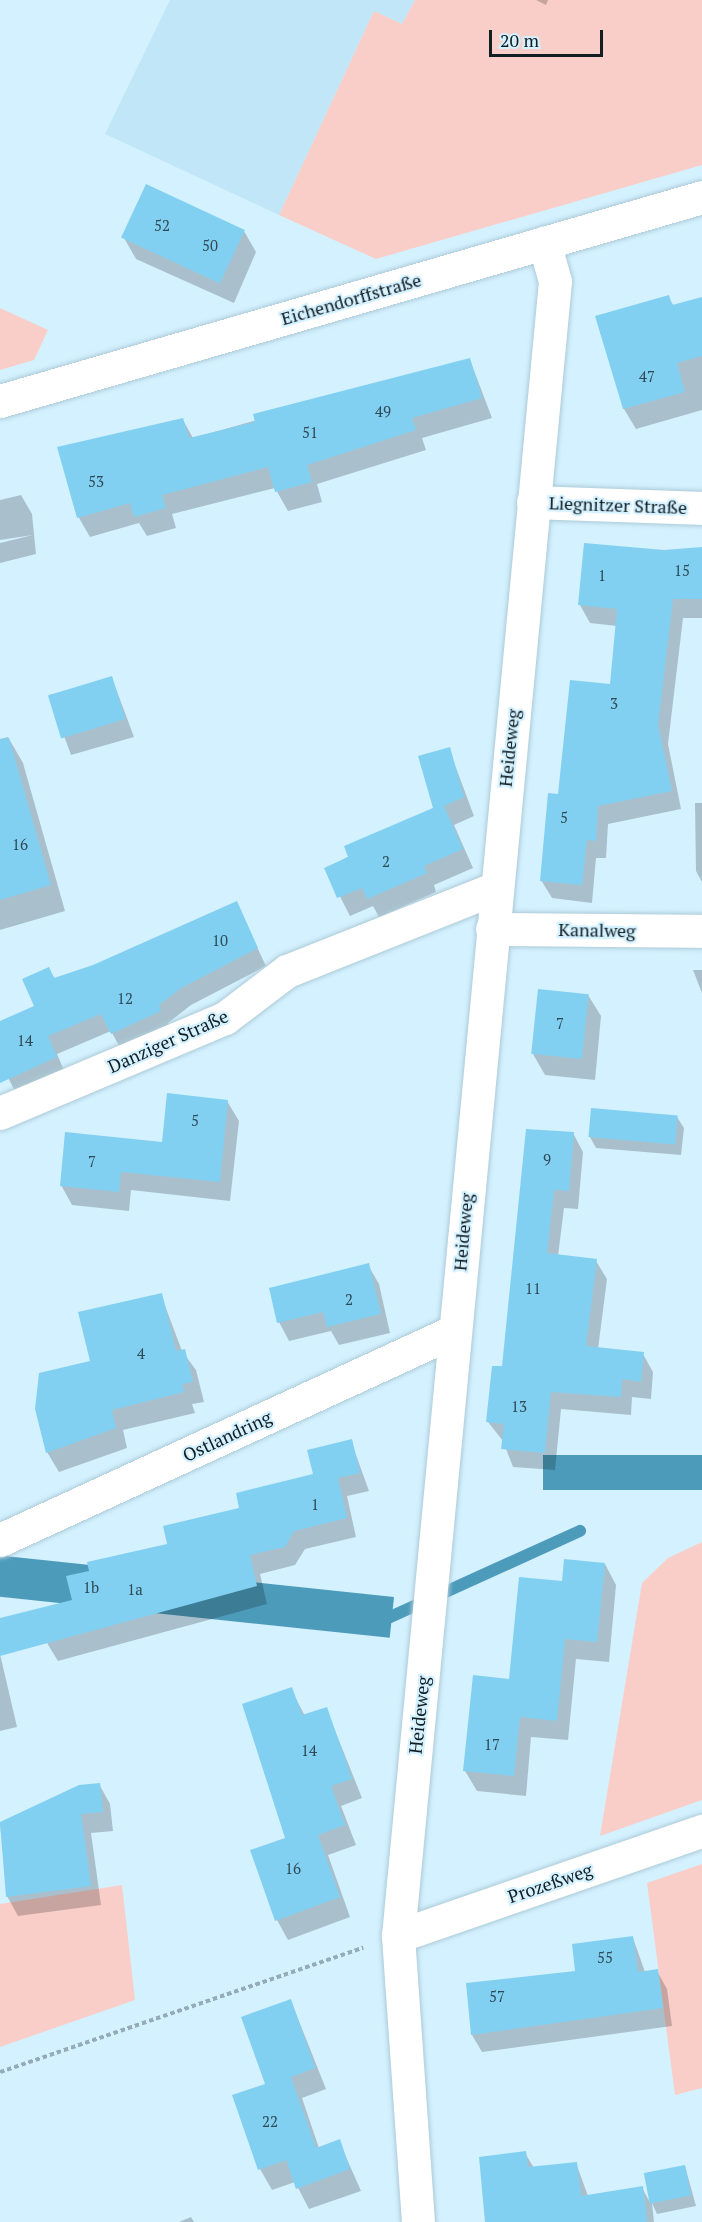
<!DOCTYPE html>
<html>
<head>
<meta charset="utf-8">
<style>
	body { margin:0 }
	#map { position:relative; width:702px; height:2222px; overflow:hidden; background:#d4f1ff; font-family:"PT Serif",serif }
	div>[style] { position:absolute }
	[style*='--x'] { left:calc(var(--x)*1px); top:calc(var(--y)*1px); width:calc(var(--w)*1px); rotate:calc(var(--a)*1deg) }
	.built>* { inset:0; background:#c0e6f7 }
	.green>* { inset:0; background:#facec8 }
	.water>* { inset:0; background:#4d9bbb; transform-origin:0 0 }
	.shadow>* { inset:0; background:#0003 }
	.stream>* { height:12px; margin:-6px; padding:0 6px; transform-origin:6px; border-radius:6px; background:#4d9bbb }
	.building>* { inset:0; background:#82d0f1; transform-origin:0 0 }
	.path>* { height:4px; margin-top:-2px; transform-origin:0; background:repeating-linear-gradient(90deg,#95acb7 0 4.5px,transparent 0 7.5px) }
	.roads { filter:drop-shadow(0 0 2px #adcad7) drop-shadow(0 0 2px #adcad7) }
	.minor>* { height:33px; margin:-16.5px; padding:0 16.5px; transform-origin:16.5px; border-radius:16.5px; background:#fff }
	span { translate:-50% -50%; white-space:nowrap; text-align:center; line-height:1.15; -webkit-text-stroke:4.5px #d4f1ff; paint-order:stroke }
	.number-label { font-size:15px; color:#2f4a56 }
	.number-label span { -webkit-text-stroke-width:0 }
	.street-label { font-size:18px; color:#131e23 }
	.scale { position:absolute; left:489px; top:30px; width:114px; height:27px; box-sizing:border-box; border:3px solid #131e23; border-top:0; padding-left:8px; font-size:18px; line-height:21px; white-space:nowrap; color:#131e23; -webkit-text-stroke:4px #d4f1ff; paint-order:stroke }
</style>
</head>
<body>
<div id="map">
	<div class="built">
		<div style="clip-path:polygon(170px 0,415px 0,402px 24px,374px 11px,279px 215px,105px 134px)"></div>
	</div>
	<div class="green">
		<div style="clip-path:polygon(415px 0,702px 0,702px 165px,376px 259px,279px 215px,374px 11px,402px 24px)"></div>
		<div style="clip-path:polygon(0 308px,48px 330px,34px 360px,0 370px)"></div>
		<div style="clip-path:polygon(702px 1542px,702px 1800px,600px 1836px,642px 1583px,668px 1558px)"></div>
		<div style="clip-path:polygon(702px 1864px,702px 2088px,675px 2095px,647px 1883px)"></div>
		<div style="clip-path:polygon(122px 1885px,135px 2000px,0 2047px,0 1904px)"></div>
	</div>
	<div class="water">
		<div style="left:702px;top:1455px;width:35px;height:159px;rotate:90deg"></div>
		<div style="left:394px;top:1597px;width:41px;height:436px;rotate:96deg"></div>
	</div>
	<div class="shadow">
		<div style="clip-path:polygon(536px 0,548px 0,546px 5px)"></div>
		<div style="clip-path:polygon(244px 231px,256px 252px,234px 303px,136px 259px,124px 238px)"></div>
		<div style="clip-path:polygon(668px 297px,674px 306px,702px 299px,702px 410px,636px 429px,624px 409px,597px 317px)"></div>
		<div style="clip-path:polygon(470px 360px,492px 418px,422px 438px,426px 450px,317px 484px,322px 502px,288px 511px,275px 488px,172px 514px,176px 528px,147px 536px,139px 523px,90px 537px,79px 518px,59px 448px,183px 420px,193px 438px)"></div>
		<div style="clip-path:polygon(21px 495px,32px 514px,36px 554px,0 563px,0 543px,33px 535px,0 540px,0 500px)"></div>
		<div style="clip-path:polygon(702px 550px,702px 618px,683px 618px,668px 744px,681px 809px,608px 824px,606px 858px,596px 858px,592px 903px,552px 898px,541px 880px,560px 796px,611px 685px,617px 626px,590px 623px,580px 605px,664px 552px)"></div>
		<div style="clip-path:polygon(112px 678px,134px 737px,71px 755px,49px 695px)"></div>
		<div style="clip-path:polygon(8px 737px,23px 763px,65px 911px,0 930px,0 739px)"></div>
		<div style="clip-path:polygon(449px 749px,474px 816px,454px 825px,473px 868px,434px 885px,436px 892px,379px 917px,373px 906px,350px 916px,326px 869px,435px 808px)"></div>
		<div style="clip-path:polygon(695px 803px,702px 803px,702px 882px,696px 871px)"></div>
		<div style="clip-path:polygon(236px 903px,266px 966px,191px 1005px,168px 1023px,170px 1029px,122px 1051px,111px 1031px,57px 1054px,66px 1075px,18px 1097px,0 1062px,0 1022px,36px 1007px,49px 969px,55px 979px,93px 966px)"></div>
		<div style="clip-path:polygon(693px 970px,702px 970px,702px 993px)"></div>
		<div style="clip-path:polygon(588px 995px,601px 1016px,595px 1080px,545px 1075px,533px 1054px)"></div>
		<div style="clip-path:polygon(227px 1101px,239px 1121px,230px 1201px,131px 1190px,129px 1211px,72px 1205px,61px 1185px,163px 1144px)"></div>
		<div style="clip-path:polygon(677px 1117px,684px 1128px,681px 1155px,596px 1148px,590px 1137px)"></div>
		<div style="clip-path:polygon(527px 1130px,573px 1133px,583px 1152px,578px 1209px,564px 1208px,558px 1256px,596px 1261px,607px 1279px,598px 1349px,643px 1354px,653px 1372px,651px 1399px,632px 1397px,631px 1415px,561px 1409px,555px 1470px,513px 1467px,503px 1441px,488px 1422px,504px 1368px)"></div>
		<div style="clip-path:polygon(368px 1265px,379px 1284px,390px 1333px,339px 1345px,331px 1331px,289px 1341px,279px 1322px)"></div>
		<div style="clip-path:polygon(161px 1295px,182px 1351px,196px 1370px,204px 1402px,192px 1404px,195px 1413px,123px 1430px,127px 1448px,59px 1472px,47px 1452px)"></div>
		<div style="clip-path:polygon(351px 1441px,369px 1491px,347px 1496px,356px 1537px,305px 1549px,295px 1565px,260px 1574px,267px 1604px,58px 1661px,47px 1643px,91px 1573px,169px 1545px,315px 1475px)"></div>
		<div style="clip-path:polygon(605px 1564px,616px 1585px,609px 1662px,576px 1659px,568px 1740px,531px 1737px,526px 1796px,477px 1791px,465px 1771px,563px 1583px)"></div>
		<div style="clip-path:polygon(0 1654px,17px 1727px,0 1731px)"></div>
		<div style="clip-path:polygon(291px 1689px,305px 1716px,326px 1708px,362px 1798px,341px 1806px,356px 1845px,328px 1855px,350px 1917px,288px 1940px,277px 1920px,287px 1839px)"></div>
		<div style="clip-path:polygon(99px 1784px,110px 1804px,113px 1831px,91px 1833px,101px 1905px,18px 1916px,7px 1896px,0 1824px,82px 1786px)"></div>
		<div style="clip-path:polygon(633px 1938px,645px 1972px,657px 1971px,667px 1989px,672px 2026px,482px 2052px,472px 2035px)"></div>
		<div style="clip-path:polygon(291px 2001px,326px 2089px,302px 2098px,319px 2148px,339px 2141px,361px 2191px,309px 2209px,295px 2182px,272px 2190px,260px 2169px,267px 2085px)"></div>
		<div style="clip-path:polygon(525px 2153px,534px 2168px,576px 2163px,588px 2196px,642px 2188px,651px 2204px,645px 2174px,685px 2166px,696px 2206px,657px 2214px,652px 2203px,654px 2222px,489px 2222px)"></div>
		<div style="clip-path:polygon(191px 2217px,194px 2222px,179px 2222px)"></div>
	</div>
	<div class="stream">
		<div style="--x:377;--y:1623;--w:223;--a:-24.4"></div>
	</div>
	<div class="building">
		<div style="left:146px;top:184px;width:109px;height:59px;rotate:25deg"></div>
		<div style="clip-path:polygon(669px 295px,672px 305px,702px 297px,702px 356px,677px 363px,685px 392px,623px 409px,595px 316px)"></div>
		<div style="clip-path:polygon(470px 358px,482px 398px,412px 418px,416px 430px,307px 465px,312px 482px,275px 492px,268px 467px,162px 495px,166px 508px,134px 517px,130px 503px,77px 518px,57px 447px,183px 418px,189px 438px,255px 422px,253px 414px)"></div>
		<div style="clip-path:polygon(584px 543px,664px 550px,702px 547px,702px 599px,673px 599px,658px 725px,672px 791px,598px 806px,596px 841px,587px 840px,582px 885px,540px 881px,548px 793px,558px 794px,570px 680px,610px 684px,617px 609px,578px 605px)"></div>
		<div style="left:112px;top:676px;width:45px;height:67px;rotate:73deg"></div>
		<div style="clip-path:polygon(9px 738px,51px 885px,0 900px,0 739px)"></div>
		<div style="clip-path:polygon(450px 747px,464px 797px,444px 806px,463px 849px,424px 866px,427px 873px,367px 899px,362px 888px,337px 898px,324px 868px,348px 857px,344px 846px,433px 808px,418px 756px)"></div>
		<div style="clip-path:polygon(237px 901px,258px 948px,181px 988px,159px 1005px,161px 1011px,111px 1034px,101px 1014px,48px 1036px,57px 1057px,0 1083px,0 1021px,34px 1006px,22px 979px,49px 967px,54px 978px,93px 965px)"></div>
		<div style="left:538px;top:989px;width:51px;height:65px;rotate:6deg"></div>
		<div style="clip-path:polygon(167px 1093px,228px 1100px,220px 1182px,121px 1172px,119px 1192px,60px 1186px,65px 1132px,162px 1142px)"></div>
		<div style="left:591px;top:1108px;width:87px;height:29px;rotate:5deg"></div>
		<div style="clip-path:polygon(526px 1129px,574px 1132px,569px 1191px,554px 1190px,547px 1253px,597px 1259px,586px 1346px,644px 1352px,641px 1382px,622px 1379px,621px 1397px,551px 1392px,545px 1453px,501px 1449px,504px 1424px,486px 1422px,492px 1366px,502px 1366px)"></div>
		<div style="clip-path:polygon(369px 1263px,381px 1314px,327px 1327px,323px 1312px,277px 1323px,269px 1288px)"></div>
		<div style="clip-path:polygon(162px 1293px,176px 1351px,185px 1349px,193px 1382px,182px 1384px,184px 1392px,112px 1410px,116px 1428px,46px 1453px,35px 1409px,39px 1373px,90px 1361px,78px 1312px)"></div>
		<div style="clip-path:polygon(352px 1439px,360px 1473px,338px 1478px,347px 1518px,294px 1531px,285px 1547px,250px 1555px,257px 1586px,0 1656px,0 1618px,72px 1600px,66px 1576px,89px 1571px,87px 1562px,167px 1544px,163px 1526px,239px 1508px,236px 1493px,313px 1474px,307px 1450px)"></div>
		<div style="clip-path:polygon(564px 1559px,605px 1563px,597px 1642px,565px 1639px,557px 1721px,520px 1717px,514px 1776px,463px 1771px,473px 1675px,509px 1679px,519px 1577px,562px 1581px)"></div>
		<div style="clip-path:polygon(292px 1687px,302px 1715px,327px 1707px,352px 1779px,331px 1786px,345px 1825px,318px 1835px,340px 1897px,275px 1921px,250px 1850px,285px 1838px,242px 1704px)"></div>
		<div style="clip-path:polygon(100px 1783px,103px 1812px,81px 1814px,91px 1886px,6px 1897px,0 1822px,79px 1785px)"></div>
		<div style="clip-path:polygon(633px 1936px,638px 1972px,658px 1969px,663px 2008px,471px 2035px,466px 1983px,575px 1971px,572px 1944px)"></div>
		<div style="clip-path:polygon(291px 1999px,315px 2068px,291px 2077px,316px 2148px,340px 2139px,350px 2169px,296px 2189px,286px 2160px,258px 2170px,232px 2095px,265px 2084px,241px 2017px)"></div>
		<div style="clip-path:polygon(526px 2151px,528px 2167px,577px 2162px,581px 2196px,643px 2186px,647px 2222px,485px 2222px,479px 2157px)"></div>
		<div style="left:685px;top:2165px;width:31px;height:42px;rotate:79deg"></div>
	</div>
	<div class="path">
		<div style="--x:0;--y:2072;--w:384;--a:-18.9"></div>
	</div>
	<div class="roads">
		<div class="minor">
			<div style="--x:0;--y:401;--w:731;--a:-16.2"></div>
			<div style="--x:533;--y:502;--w:169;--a:2"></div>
			<div style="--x:492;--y:929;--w:210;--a:0.5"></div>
			<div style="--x:0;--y:1113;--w:244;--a:-22.9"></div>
			<div style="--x:225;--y:1018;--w:78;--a:-37.2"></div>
			<div style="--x:287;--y:971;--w:225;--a:-21.7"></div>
			<div style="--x:0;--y:1540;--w:500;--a:-24.7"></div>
			<div style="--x:398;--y:1936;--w:322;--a:-19.1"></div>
			<div style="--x:418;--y:2222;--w:287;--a:-94"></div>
			<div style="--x:398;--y:1936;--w:1662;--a:-84.58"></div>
			<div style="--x:555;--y:281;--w:40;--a:-106"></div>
		</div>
	</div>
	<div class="number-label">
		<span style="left:162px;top:226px">52</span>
		<span style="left:210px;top:246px">50</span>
		<span style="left:647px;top:377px">47</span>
		<span style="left:383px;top:412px">49</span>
		<span style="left:310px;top:433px">51</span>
		<span style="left:96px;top:482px">53</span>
		<span style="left:682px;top:571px">15</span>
		<span style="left:602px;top:576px">1</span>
		<span style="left:614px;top:704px">3</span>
		<span style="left:564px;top:818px">5</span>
		<span style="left:20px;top:845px">16</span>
		<span style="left:386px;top:862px">2</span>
		<span style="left:220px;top:941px">10</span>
		<span style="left:125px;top:999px">12</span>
		<span style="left:560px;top:1024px">7</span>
		<span style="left:25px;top:1041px">14</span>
		<span style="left:195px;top:1121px">5</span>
		<span style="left:547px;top:1160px">9</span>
		<span style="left:92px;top:1162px">7</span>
		<span style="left:533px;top:1289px">11</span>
		<span style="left:349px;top:1300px">2</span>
		<span style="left:141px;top:1354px">4</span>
		<span style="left:519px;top:1407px">13</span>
		<span style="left:315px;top:1505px">1</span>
		<span style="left:91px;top:1588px">1b</span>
		<span style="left:135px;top:1590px">1a</span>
		<span style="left:492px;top:1745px">17</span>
		<span style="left:309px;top:1751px">14</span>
		<span style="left:293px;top:1869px">16</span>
		<span style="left:605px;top:1958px">55</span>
		<span style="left:497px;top:1997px">57</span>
		<span style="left:270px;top:2122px">22</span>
	</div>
	<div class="street-label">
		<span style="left:351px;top:299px;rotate:-16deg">Eichendorffstraße</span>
		<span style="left:618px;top:505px;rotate:2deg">Liegnitzer Straße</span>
		<span style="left:509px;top:748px;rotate:-84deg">Heideweg</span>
		<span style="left:597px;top:930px;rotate:1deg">Kanalweg</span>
		<span style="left:168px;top:1041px;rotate:-24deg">Danziger Straße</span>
		<span style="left:463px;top:1232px;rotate:-85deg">Heideweg</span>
		<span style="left:227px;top:1436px;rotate:-25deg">Ostlandring</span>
		<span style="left:419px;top:1715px;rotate:-84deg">Heideweg</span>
		<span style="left:550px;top:1883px;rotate:-19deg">Prozeßweg</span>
	</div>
	<div class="scale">20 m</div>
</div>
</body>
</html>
